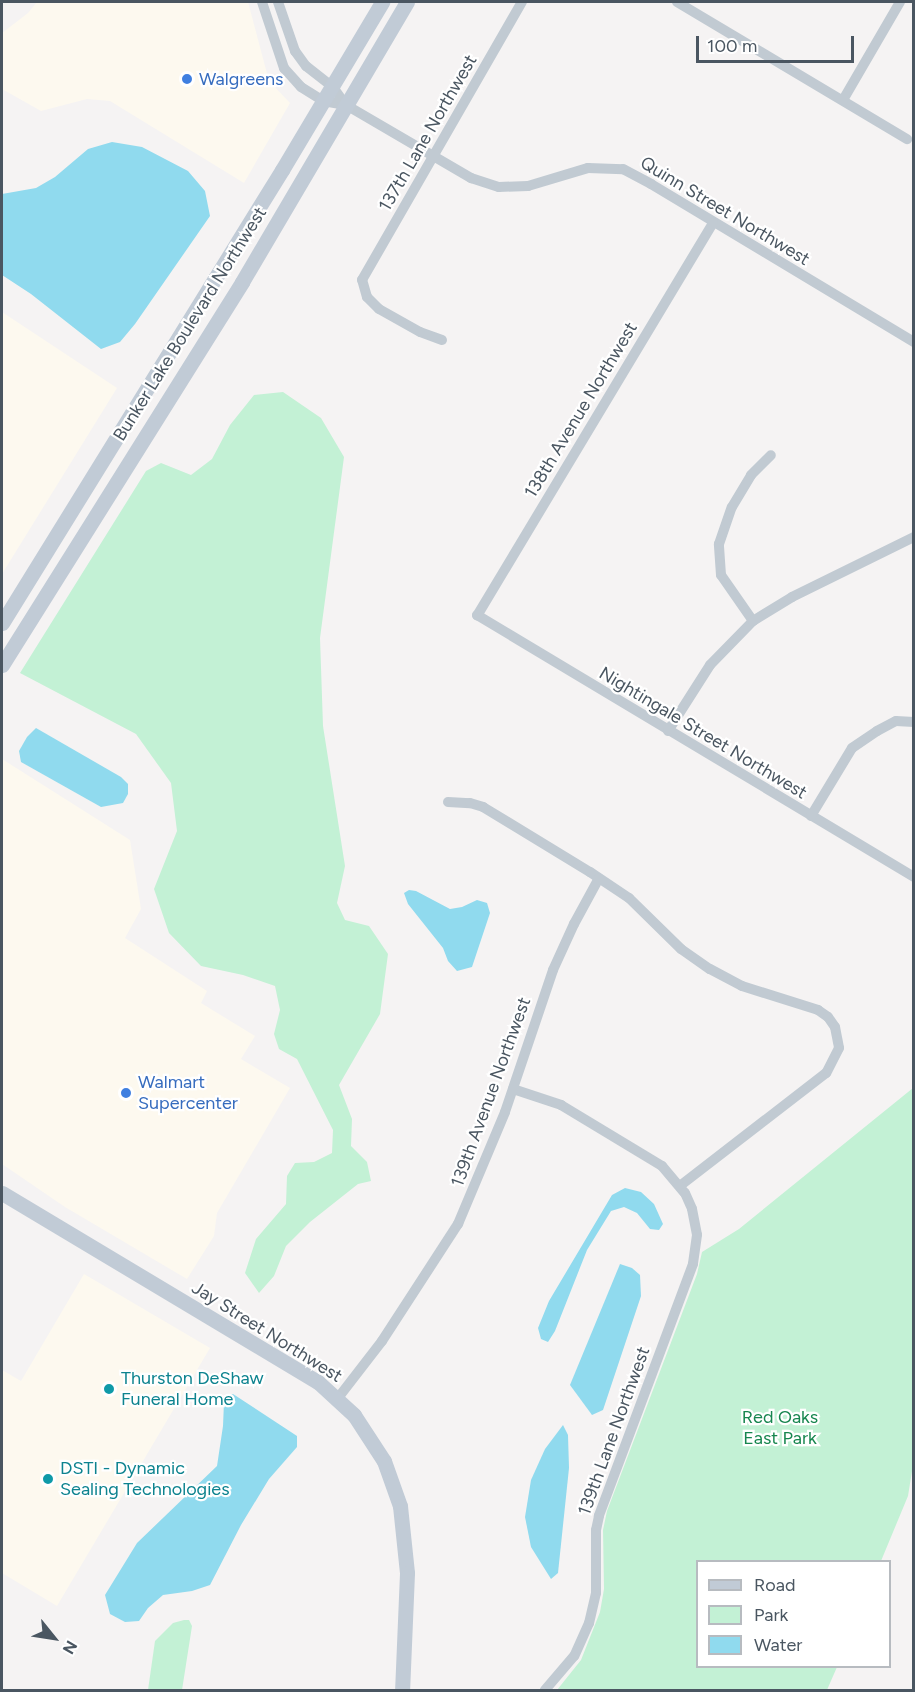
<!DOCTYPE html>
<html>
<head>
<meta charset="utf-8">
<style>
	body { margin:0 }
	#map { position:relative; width:915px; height:1692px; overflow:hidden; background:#f5f3f3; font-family:Figtree,sans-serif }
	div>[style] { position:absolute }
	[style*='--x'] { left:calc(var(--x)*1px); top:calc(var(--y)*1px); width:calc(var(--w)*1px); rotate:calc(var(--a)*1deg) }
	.commercial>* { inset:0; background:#fdf9ef }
	.green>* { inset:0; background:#c3f1d5 }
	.water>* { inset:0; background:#90daee }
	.street>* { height:10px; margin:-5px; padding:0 5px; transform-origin:5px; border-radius:5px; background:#c1cad2 }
	.secondary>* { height:15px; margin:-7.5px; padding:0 7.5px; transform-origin:7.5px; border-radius:7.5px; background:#c1cbd6 }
	.dots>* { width:16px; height:16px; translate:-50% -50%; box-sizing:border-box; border:3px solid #fff; border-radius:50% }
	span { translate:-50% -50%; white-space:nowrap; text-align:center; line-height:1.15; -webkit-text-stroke:4.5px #fff; paint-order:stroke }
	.shop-label { font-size:18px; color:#366cbe }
	.left { translate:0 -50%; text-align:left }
	.street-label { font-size:18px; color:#4a5661 }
	.culture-label { font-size:18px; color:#0d838f }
	.park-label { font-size:18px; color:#17864f }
	.frame { position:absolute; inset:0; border:3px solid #4a5661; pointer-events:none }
	.legend { position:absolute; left:696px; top:1560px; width:195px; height:108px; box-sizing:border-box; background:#fff; border:2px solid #b7bbc0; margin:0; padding:8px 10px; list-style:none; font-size:18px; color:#4a5661 }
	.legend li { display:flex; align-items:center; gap:12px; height:30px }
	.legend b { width:30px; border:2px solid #b7bbc0 }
	.north { position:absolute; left:24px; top:1608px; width:60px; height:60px; -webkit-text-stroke:4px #fff; paint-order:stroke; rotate:120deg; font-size:16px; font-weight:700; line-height:24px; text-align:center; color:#4a5661 }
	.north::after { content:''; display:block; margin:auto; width:21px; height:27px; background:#4a5661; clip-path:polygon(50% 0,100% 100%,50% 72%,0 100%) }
	.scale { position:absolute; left:696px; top:36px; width:158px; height:27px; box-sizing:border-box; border:3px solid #4a5661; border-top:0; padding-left:8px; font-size:18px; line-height:21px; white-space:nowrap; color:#4a5661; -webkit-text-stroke:4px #fff; paint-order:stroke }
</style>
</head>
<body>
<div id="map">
	<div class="commercial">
		<div style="clip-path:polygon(37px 2px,248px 2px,269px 81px,290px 103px,244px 183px,110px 101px,87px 99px,41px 111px,2px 89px,2px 33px,28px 13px)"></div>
		<div style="clip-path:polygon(2px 312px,117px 388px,2px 574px)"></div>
		<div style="clip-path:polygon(2px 759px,130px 840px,141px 909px,125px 938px,207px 991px,201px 1003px,255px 1036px,241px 1059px,290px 1088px,217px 1213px,214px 1236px,187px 1279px,65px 1207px,2px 1164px)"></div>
		<div style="clip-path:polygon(84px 1274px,210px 1348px,57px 1606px,2px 1573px,2px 1370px,21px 1381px)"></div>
	</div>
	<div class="green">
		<div style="clip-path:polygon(283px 392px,321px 418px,344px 457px,320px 638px,323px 726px,345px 866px,337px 903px,345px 920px,369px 926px,388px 954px,380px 1014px,339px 1085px,352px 1119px,351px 1146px,367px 1162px,371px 1181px,358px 1184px,310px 1222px,286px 1246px,274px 1276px,259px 1293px,245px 1273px,256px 1239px,286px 1204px,287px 1176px,295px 1163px,314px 1162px,332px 1153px,333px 1130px,297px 1059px,279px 1049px,274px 1034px,280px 1010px,275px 986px,243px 975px,201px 966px,169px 933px,154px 889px,177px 831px,171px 783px,136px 734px,20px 673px,146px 471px,161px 463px,191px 475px,212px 459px,230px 425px,254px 395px)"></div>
		<div style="clip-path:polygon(913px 1088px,913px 1465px,908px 1496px,881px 1561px,698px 1562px,698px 1666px,837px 1667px,827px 1690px,557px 1690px,581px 1660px,600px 1612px,604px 1589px,603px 1530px,607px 1511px,697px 1274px,702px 1252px,739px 1229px)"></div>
		<div style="clip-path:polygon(184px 1620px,189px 1620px,192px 1626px,182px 1690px,148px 1690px,155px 1641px,173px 1623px)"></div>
	</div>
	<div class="water">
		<div style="clip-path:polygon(112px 142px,142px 147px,188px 171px,205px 191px,210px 216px,135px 324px,120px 342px,101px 349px,31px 294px,2px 275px,2px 194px,36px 188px,55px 177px,88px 149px)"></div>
		<div style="clip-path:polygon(36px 728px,121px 777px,128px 784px,128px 794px,123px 803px,101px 807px,21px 762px,19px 751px,27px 737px)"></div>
		<div style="clip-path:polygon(409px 890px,416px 891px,450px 909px,462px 907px,477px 900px,487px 903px,490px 913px,472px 967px,457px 971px,448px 961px,443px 948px,408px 904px,404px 893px)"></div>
		<div style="clip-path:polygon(625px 1188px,641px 1192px,654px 1204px,663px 1224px,659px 1230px,650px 1229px,637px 1213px,624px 1207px,611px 1211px,587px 1250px,555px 1331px,548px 1342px,541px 1339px,538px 1328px,549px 1301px,612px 1195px)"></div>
		<div style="clip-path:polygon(620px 1264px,632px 1268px,640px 1275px,641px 1296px,603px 1410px,592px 1415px,570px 1385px)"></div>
		<div style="clip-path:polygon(233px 1394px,297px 1436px,297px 1447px,269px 1479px,241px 1525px,210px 1585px,192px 1591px,163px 1595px,148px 1608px,139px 1621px,125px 1622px,110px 1614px,105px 1595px,137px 1543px,217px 1466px,223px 1426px,224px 1402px,225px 1397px)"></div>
		<div style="clip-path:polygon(563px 1425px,568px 1435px,569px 1468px,558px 1573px,551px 1579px,531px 1547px,525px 1517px,531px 1480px,545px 1449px)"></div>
	</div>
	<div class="street">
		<div style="--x:262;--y:2;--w:70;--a:71.6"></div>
		<div style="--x:284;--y:68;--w:25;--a:48"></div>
		<div style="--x:301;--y:87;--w:26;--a:32"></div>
		<div style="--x:323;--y:101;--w:23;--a:10"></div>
		<div style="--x:346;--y:105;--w:145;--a:30.3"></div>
		<div style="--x:471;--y:178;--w:29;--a:18"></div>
		<div style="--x:499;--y:187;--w:29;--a:-2"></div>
		<div style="--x:528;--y:186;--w:63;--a:-16.7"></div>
		<div style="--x:588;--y:168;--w:35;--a:2"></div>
		<div style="--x:623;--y:169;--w:32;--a:28"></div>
		<div style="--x:651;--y:184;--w:307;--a:31"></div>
		<div style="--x:278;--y:2;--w:52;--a:70.9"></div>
		<div style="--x:295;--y:51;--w:19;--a:54"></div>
		<div style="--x:306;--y:66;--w:33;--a:38"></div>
		<div style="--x:332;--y:86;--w:24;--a:54"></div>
		<div style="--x:677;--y:2;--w:268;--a:30.8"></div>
		<div style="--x:843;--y:100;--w:113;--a:-59.8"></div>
		<div style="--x:713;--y:223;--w:458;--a:121"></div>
		<div style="--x:477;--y:615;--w:510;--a:30.94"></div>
		<div style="--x:442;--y:340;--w:23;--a:-160"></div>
		<div style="--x:420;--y:332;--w:47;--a:-150.7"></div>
		<div style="--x:379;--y:309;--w:17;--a:-135"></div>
		<div style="--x:367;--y:297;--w:18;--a:-106"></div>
		<div style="--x:362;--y:280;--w:321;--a:-60.1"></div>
		<div style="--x:753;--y:621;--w:56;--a:-124.8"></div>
		<div style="--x:721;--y:575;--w:31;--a:-94"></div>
		<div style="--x:719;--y:544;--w:39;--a:-71"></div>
		<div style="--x:732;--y:507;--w:37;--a:-59"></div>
		<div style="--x:751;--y:475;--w:28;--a:-45"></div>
		<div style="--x:668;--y:731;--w:78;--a:-57.5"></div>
		<div style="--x:710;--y:665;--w:62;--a:-45.7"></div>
		<div style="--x:753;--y:621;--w:46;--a:-31.6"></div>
		<div style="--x:792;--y:597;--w:136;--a:-26.2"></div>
		<div style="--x:448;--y:802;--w:22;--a:3"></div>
		<div style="--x:470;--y:803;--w:14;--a:17"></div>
		<div style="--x:483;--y:807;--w:125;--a:31.3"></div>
		<div style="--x:590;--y:872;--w:47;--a:33.7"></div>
		<div style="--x:629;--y:898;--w:73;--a:44.4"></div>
		<div style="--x:681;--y:949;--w:35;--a:35"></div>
		<div style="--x:710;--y:969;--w:36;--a:28"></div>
		<div style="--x:742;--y:986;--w:80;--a:17.5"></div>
		<div style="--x:818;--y:1010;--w:12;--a:35"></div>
		<div style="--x:828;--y:1017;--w:12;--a:55"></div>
		<div style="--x:835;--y:1027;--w:21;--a:79"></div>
		<div style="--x:839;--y:1048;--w:28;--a:117"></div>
		<div style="--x:826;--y:1073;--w:183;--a:142.3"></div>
		<div style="--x:811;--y:816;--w:79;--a:-58.9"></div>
		<div style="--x:852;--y:748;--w:30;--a:-34"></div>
		<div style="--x:877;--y:731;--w:21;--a:-28"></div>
		<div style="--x:896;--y:721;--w:18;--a:3"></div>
		<div style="--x:513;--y:1089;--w:51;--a:18.4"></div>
		<div style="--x:561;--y:1105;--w:118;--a:31.1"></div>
		<div style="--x:662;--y:1166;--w:35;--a:50"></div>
		<div style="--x:685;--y:1193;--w:17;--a:66"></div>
		<div style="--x:692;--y:1209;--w:26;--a:79"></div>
		<div style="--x:697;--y:1235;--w:29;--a:98"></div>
		<div style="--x:693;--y:1264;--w:269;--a:110.5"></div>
		<div style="--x:599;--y:1516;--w:14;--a:102"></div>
		<div style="--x:596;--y:1530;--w:63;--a:90"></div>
		<div style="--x:596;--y:1593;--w:31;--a:103"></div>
		<div style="--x:589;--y:1623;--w:36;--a:114"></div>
		<div style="--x:574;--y:1656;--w:45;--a:130.5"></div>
		<div style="--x:338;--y:1398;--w:72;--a:-52.3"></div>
		<div style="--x:382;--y:1341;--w:140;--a:-57"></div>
		<div style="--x:458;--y:1224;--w:121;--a:-67.2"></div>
		<div style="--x:505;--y:1112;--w:150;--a:-71.3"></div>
		<div style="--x:553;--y:970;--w:51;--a:-65.5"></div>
		<div style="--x:574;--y:924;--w:52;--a:-61.5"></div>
	</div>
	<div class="secondary">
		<div style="--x:2;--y:623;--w:533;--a:-58.28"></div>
		<div style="--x:282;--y:170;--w:196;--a:-59.2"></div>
		<div style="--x:2;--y:665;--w:452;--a:-57.9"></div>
		<div style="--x:242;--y:282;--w:325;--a:-59.5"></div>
		<div style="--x:2;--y:1193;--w:368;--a:30.9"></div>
		<div style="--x:318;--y:1382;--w:49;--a:42.5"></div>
		<div style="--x:354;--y:1415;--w:55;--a:56.9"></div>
		<div style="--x:384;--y:1461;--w:48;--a:70.4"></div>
		<div style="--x:400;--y:1506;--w:67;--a:84"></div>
		<div style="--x:407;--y:1573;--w:117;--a:92.4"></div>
	</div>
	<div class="dots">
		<div style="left:187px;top:79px;background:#3f7fe0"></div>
		<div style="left:126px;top:1093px;background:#3f7fe0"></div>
		<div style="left:109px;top:1389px;background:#0f9aa8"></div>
		<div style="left:48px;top:1479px;background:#0f9aa8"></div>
	</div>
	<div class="shop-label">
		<span class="left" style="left:199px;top:79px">Walgreens</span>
		<span class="left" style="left:138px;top:1093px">Walmart<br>Supercenter</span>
	</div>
	<div class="street-label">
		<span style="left:428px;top:133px;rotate:-60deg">137th Lane Northwest</span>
		<span style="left:725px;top:211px;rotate:31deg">Quinn Street Northwest</span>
		<span style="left:190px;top:324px;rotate:-58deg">Bunker Lake Boulevard Northwest</span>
		<span style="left:581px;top:410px;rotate:-59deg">138th Avenue Northwest</span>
		<span style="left:703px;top:733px;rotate:31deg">Nightingale Street Northwest</span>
		<span style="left:491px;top:1092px;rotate:-70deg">139th Avenue Northwest</span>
		<span style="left:267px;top:1332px;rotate:32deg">Jay Street Northwest</span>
		<span style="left:614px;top:1431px;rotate:-70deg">139th Lane Northwest</span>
	</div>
	<div class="culture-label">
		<span class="left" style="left:121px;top:1389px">Thurston DeShaw<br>Funeral Home</span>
		<span class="left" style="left:60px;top:1479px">DSTI - Dynamic<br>Sealing Technologies</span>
	</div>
	<div class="park-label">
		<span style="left:780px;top:1428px">Red Oaks<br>East Park</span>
	</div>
	<div class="frame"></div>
	<ul class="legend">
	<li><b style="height:8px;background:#c1cbd6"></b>Road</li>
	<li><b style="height:16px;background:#c3f1d5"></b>Park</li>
	<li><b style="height:16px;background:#90daee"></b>Water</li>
	</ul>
	<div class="north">N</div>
	<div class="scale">100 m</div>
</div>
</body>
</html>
